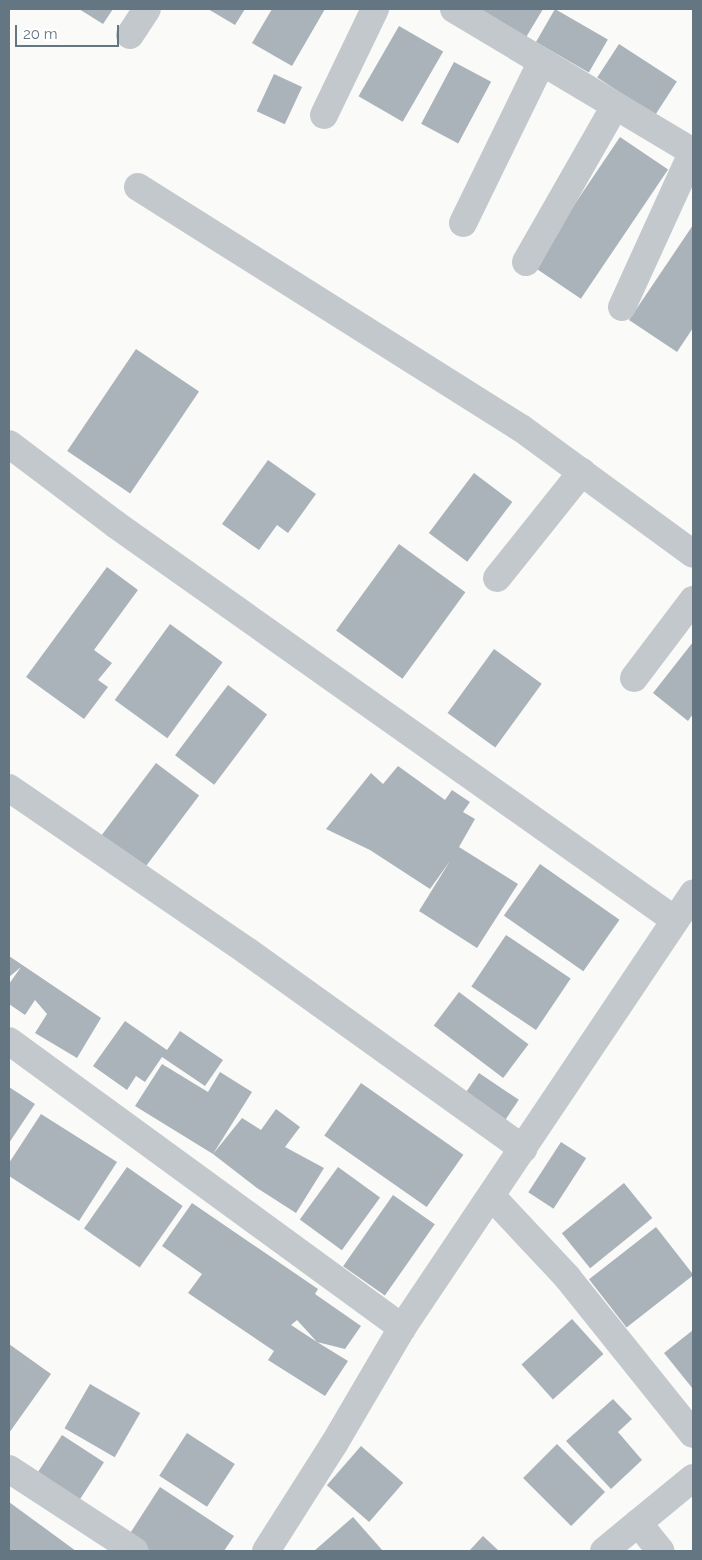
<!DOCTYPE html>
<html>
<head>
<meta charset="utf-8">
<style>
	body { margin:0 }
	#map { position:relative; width:702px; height:1560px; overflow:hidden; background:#fafaf8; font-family:Raleway,sans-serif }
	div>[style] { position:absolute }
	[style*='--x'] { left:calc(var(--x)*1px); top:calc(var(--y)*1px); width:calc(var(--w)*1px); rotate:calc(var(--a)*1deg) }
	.building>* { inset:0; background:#aab3b9; transform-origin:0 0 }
	.minor>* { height:28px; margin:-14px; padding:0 14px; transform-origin:14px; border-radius:14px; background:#c3c8cc }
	span { translate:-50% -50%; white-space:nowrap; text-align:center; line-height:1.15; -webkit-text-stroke:5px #fff; paint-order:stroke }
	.frame { position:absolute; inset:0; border:10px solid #657683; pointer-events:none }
	.scale { position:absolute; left:15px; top:25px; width:104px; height:22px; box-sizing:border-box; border:2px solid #657683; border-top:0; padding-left:6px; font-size:15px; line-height:18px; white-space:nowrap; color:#657683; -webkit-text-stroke:4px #fff; paint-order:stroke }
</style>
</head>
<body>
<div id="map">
	<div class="building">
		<div style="clip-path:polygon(79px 9px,113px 9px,103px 24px)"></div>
		<div style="clip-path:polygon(208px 9px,245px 9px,235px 25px)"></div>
		<div style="clip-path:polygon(272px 9px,325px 9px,292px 66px,252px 43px)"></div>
		<div style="clip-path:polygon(473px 9px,543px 9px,525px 39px)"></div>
		<div style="left:555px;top:9px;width:61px;height:38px;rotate:30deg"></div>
		<div style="left:399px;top:26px;width:51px;height:81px;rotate:30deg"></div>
		<div style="left:619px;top:44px;width:69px;height:40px;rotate:33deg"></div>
		<div style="left:454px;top:62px;width:42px;height:70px;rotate:28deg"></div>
		<div style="left:274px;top:74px;width:31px;height:41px;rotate:25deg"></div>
		<div style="left:620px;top:137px;width:58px;height:156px;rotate:34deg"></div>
		<div style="clip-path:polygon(693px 225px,693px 328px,677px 352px,629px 320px)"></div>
		<div style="left:136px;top:349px;width:76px;height:123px;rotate:34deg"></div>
		<div style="clip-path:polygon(268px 460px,316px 494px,288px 533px,277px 525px,259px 550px,222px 524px)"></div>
		<div style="left:474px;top:473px;width:48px;height:75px;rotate:37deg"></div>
		<div style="left:399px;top:544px;width:82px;height:107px;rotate:36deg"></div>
		<div style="clip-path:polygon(107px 567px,138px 590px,94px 650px,112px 663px,98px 680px,108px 687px,84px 719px,26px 677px)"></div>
		<div style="left:170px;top:624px;width:65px;height:94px;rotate:36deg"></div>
		<div style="clip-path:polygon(693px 642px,693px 714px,688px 721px,653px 693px)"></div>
		<div style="left:494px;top:649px;width:59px;height:79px;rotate:36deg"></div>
		<div style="left:228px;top:685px;width:49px;height:88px;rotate:37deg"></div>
		<div style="left:156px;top:763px;width:54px;height:91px;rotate:37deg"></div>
		<div style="clip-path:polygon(398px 766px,445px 800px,452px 790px,470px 802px,463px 812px,475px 819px,459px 847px,518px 884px,477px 948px,419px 911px,450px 861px,430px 889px,370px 850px,326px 829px,371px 773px,383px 784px)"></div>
		<div style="left:540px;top:864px;width:97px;height:63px;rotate:35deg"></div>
		<div style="left:506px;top:935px;width:78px;height:62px;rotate:34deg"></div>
		<div style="clip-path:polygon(9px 956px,101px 1018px,77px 1058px,35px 1033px,47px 1014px,35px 1000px,25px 1015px,9px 1004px,9px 984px,21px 967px,9px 977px)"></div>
		<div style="left:459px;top:992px;width:87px;height:42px;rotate:37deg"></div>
		<div style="clip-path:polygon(125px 1021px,167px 1050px,180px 1031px,223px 1060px,205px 1086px,162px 1057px,145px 1082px,136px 1076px,127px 1090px,93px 1066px)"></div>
		<div style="clip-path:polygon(162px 1064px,208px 1092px,220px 1072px,252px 1092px,213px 1154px,242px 1118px,261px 1130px,276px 1109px,300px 1127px,285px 1147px,324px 1168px,296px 1213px,257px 1188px,213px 1154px,135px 1106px)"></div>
		<div style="left:479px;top:1073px;width:48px;height:28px;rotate:34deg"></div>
		<div style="left:361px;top:1083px;width:125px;height:64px;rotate:35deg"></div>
		<div style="clip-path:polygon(9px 1087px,35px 1104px,9px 1143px)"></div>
		<div style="clip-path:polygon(41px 1114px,117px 1162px,79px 1221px,9px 1176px,9px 1163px)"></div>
		<div style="left:561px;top:1142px;width:30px;height:60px;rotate:33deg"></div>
		<div style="left:127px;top:1167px;width:68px;height:75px;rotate:35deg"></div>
		<div style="left:338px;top:1167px;width:52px;height:65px;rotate:36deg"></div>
		<div style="left:624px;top:1183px;width:45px;height:80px;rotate:51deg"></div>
		<div style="left:393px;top:1195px;width:51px;height:87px;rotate:35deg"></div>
		<div style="clip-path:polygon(evenodd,192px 1203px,318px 1289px,315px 1294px,361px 1326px,345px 1349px,317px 1342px,348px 1361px,325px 1396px,268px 1360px,274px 1351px,188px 1293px,202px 1274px,162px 1246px,192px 1203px,297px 1320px,317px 1342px,291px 1325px,297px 1320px)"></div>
		<div style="left:656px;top:1227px;width:61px;height:85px;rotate:52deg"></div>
		<div style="left:572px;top:1319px;width:47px;height:68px;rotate:48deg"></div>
		<div style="clip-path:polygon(693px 1330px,693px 1389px,664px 1353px)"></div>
		<div style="clip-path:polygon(9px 1344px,51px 1374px,9px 1433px)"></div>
		<div style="left:90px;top:1384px;width:58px;height:51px;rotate:30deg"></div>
		<div style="clip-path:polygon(613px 1399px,632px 1419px,618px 1432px,642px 1460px,611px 1489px,566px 1441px)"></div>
		<div style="left:187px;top:1433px;width:57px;height:51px;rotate:33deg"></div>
		<div style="left:62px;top:1435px;width:50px;height:47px;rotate:33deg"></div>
		<div style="left:557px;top:1444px;width:68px;height:48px;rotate:45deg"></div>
		<div style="left:361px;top:1446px;width:56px;height:52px;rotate:41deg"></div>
		<div style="clip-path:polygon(160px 1487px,234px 1536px,224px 1551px,147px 1551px,127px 1538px)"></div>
		<div style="clip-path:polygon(9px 1502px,76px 1551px,9px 1551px)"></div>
		<div style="clip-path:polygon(353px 1517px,383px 1551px,314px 1551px)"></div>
		<div style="clip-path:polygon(483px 1536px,499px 1551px,469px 1551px)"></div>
	</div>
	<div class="minor">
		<div style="--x:454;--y:9;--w:279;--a:30.9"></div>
		<div style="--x:130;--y:35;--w:31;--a:-57"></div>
		<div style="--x:324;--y:115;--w:118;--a:-64.3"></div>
		<div style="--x:138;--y:187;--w:453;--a:32.2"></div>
		<div style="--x:521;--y:428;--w:213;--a:36.2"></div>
		<div style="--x:463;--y:223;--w:178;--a:-64"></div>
		<div style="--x:526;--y:262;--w:180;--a:-60.3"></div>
		<div style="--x:622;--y:307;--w:171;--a:-65.5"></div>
		<div style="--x:9;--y:444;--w:133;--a:37"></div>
		<div style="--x:115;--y:524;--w:686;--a:35.27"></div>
		<div style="--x:497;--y:578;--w:136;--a:-51.3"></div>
		<div style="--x:634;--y:678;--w:98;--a:-52.9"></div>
		<div style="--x:9;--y:788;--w:288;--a:34.4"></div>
		<div style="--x:247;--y:951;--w:340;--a:35.6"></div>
		<div style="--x:9;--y:1041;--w:487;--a:36.1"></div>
		<div style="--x:492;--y:1197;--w:110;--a:46.8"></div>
		<div style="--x:567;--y:1277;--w:201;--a:51.3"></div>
		<div style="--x:9;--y:1469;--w:150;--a:33.1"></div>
		<div style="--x:638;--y:1523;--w:36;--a:51"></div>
		<div style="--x:266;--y:1551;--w:127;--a:-57.6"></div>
		<div style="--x:334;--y:1444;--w:134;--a:-59.6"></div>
		<div style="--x:402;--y:1328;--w:523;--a:-56.16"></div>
		<div style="--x:604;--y:1551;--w:115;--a:-39.4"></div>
	</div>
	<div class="frame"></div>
	<div class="scale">20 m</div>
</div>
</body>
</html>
